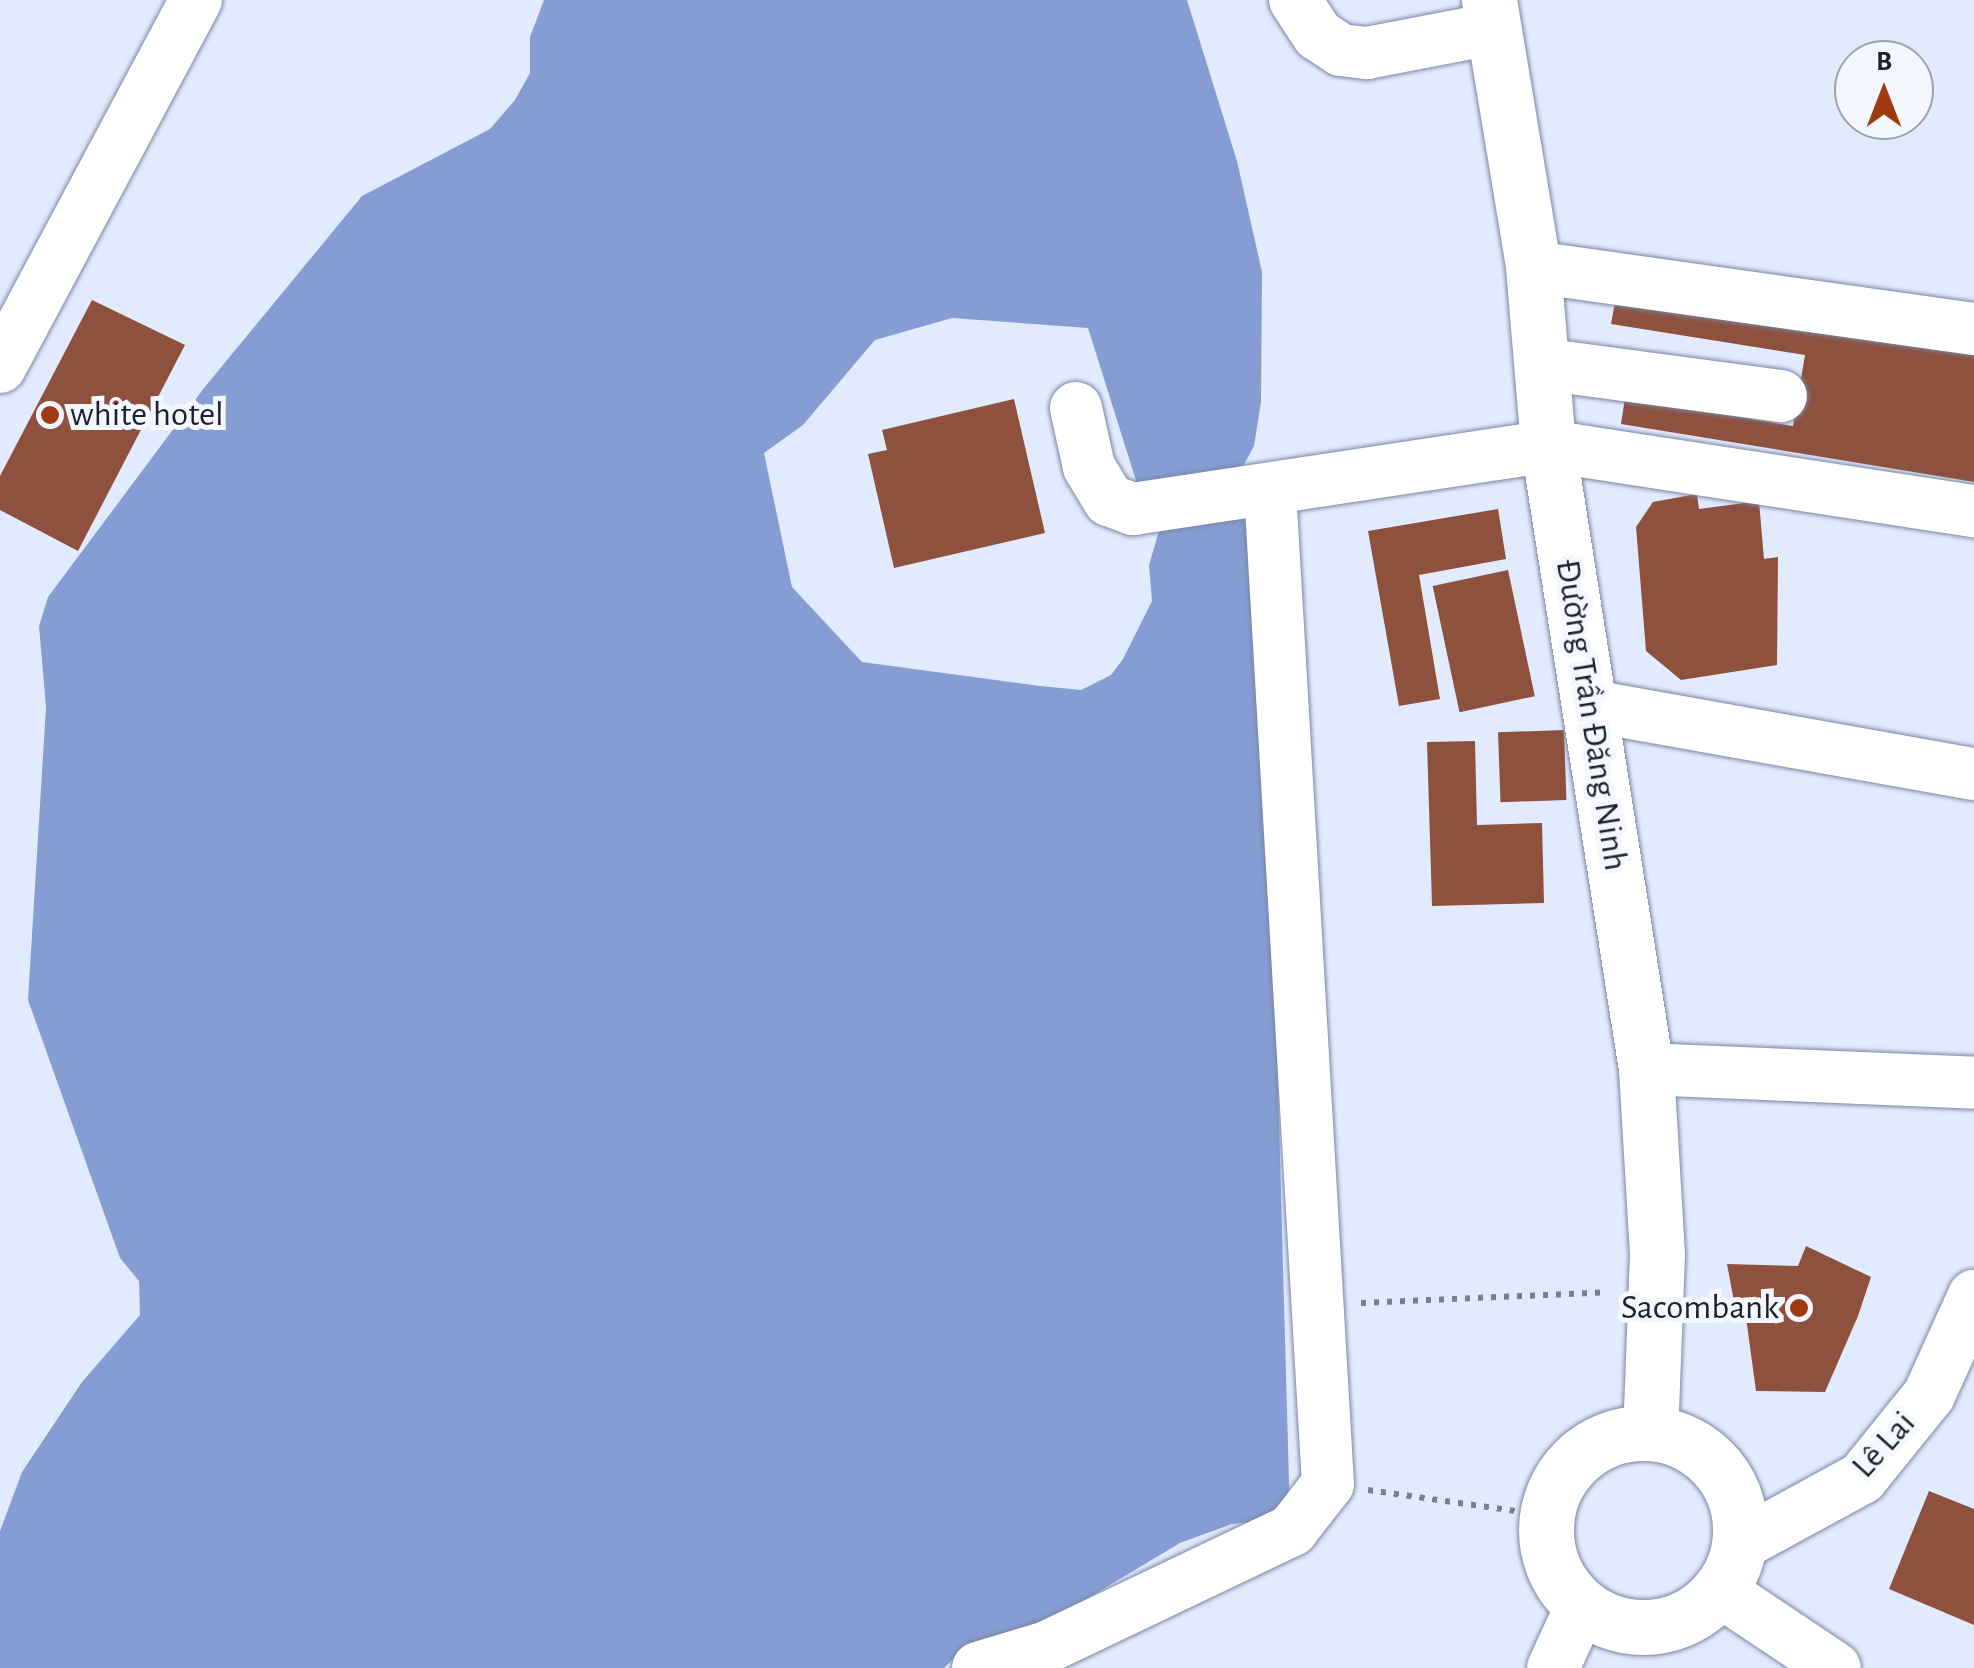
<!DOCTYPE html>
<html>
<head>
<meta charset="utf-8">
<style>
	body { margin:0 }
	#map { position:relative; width:1974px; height:1668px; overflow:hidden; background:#e2eafe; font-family:"Alegreya Sans",sans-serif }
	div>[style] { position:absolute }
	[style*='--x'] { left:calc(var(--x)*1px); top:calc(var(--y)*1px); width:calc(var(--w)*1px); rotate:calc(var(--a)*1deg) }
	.water>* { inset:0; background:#869dd4 }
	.building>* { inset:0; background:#8d513e; transform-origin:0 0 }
	.path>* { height:6px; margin-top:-3px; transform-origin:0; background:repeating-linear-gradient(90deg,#797f8f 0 5px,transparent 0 13px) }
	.roads { filter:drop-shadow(0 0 2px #7985a2) drop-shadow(0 0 2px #7985a2) }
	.minor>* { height:52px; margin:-26px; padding:0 26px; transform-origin:26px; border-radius:26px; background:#fff }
	.major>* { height:55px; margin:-27.5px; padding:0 27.5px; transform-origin:27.5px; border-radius:27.5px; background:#fff }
	.major>.ring { margin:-27.5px; padding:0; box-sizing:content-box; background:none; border:55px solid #fff; border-radius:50% }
	.dots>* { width:28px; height:28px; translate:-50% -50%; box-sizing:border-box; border:5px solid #f5f7fe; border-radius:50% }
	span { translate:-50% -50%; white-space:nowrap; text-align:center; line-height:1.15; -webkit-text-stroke:10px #f5f7fe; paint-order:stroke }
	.poi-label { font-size:35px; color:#1c212d }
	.left { translate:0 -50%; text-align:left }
	.right { translate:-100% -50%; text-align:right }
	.street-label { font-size:35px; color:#1c212d }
	.north { position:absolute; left:1834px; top:40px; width:100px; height:100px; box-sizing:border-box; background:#f5f7fe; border:2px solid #9ea1aa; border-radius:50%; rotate:0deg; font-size:28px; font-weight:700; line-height:40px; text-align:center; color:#1c212d }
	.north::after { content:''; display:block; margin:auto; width:35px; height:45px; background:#a03a13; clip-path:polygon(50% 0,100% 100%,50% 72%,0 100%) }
</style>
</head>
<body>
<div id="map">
	<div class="water">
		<div style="clip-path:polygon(544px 0,1187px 0,1237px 161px,1262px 272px,1261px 402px,1254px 446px,1240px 472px,1138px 487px,1088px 328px,952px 318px,875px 340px,803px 425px,764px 453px,792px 587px,862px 662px,1040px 686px,1081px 690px,1111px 675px,1123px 659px,1152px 601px,1149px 565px,1159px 531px,1262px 507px,1290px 1518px,1232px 1524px,1180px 1543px,1048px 1622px,958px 1654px,944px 1668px,0 1668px,0 1531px,22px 1472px,82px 1382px,140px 1315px,139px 1281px,120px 1258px,28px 1000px,46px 707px,39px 626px,48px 597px,204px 388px,362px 196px,490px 129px,515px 100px,530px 73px,530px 37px)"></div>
	</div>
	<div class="building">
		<div style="clip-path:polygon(1617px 292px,1974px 351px,1974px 482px,1621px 424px,1625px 398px,1793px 426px,1805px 355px,1611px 324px)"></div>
		<div style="clip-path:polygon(92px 300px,185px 345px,78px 551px,0 510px,0 476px)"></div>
		<div style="clip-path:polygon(1014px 399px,1045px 533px,894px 568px,868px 454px,887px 450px,882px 430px)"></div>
		<div style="clip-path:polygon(1697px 494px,1699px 509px,1759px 501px,1764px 559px,1778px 557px,1777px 665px,1681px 680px,1646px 651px,1636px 527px,1653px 502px)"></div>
		<div style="clip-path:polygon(1498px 509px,1506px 559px,1419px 575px,1440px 699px,1399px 706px,1368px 531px)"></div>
		<div style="left:1508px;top:570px;width:129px;height:77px;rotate:78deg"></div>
		<div style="left:1564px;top:730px;width:70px;height:66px;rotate:88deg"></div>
		<div style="clip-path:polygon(1475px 741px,1477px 825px,1542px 823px,1544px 903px,1432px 906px,1427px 742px)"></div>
		<div style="clip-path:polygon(1806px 1246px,1871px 1277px,1858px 1316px,1825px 1392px,1756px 1391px,1745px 1310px,1736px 1312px,1727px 1264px,1798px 1266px)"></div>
		<div style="clip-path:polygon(1929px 1491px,1974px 1509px,1974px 1625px,1889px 1589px)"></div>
	</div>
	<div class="path">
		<div style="--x:1361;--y:1303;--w:247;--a:-2.5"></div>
		<div style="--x:1368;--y:1490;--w:178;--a:8.1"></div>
	</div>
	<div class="roads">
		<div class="minor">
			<div style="--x:1295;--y:0;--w:42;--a:56.7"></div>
			<div style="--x:1318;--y:35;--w:27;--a:33"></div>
			<div style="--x:1341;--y:50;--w:26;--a:7"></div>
			<div style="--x:1367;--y:53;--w:127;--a:-10.9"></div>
			<div style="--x:1533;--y:267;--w:445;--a:8"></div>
			<div style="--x:1541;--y:364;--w:242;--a:7.6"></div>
			<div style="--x:0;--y:367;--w:416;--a:-61.9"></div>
			<div style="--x:1076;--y:408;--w:60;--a:77.6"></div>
			<div style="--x:1089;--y:467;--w:39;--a:59"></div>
			<div style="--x:1109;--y:500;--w:26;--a:21"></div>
			<div style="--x:1133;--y:509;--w:420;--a:-8.6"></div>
			<div style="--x:1548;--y:446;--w:431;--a:8.7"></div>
			<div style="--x:1591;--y:706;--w:389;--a:10.1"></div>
			<div style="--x:1646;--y:1069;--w:328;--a:2.4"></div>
			<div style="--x:1741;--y:1544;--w:138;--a:-28.6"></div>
			<div style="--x:1862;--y:1478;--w:107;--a:-51.1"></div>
			<div style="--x:1929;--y:1395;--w:109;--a:-65.6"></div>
			<div style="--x:1720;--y:1591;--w:138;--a:33.8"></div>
			<div style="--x:978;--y:1668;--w:72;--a:-16.9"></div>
			<div style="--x:1047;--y:1647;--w:272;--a:-25.5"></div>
			<div style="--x:1292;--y:1530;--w:58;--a:-52"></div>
			<div style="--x:1328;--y:1484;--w:996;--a:-93.34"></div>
			<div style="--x:1553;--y:1668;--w:67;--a:-65.3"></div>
		</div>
		<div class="major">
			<div style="--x:1489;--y:0;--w:271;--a:80.6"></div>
			<div style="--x:1533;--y:267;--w:180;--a:85.2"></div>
			<div style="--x:1548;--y:446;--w:631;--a:81.06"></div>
			<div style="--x:1646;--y:1069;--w:185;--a:86.6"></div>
			<div style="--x:1657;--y:1254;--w:179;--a:92.2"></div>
			<div class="ring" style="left:1546px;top:1433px;width:139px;height:139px"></div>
		</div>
	</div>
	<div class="dots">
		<div style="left:50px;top:415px;background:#a03a13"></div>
		<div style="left:1799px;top:1308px;background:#a03a13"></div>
	</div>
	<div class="poi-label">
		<span class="left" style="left:70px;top:415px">white hotel</span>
		<span class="right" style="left:1779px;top:1308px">Sacombank</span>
	</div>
	<div class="street-label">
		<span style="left:1591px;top:715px;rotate:81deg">Đường Trần Đăng Ninh</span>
		<span style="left:1884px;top:1445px;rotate:-48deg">Lê Lai</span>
	</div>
	<div class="north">B</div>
</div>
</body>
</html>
